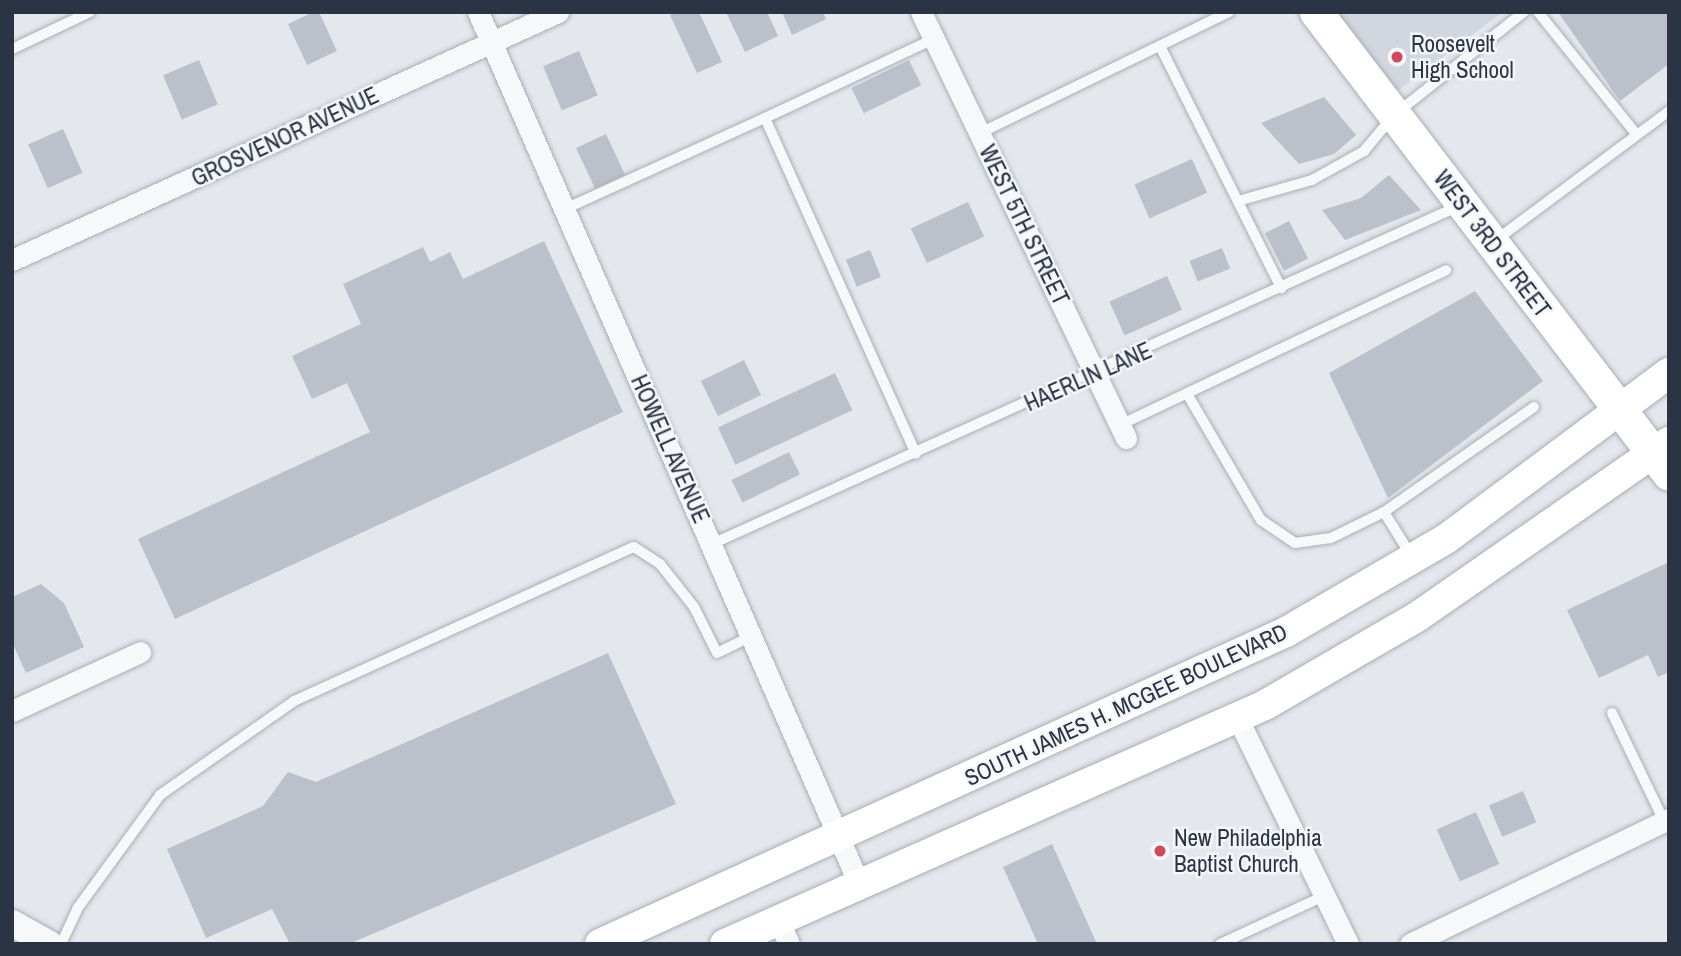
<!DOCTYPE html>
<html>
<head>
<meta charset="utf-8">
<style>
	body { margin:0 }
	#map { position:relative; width:1681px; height:956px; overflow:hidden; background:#e4e7ec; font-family:"Archivo Narrow",sans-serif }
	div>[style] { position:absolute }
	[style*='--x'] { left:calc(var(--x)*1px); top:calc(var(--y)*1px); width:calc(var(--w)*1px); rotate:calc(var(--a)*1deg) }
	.built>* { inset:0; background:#d2d6de }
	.building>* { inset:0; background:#bbc0ca; transform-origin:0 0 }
	.roads { filter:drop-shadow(0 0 2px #a9aeb7) drop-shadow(0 0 2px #a9aeb7) }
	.service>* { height:10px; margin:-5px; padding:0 5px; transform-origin:5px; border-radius:5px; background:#f7f8fa }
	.minor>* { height:21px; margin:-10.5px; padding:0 10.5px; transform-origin:10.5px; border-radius:10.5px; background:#f7f8fa }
	.tertiary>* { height:26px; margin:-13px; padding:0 13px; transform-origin:13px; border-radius:13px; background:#f7f8fa }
	.secondary>* { height:30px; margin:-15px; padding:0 15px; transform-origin:15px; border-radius:15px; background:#fff }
	.primary>* { height:33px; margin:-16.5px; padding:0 16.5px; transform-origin:16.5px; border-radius:16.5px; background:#fff }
	.dots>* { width:19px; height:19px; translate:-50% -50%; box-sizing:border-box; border:4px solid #f4f6f9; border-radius:50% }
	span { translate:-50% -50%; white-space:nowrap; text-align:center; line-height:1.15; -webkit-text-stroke:5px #f4f6f9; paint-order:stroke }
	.poi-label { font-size:23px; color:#2b3445 }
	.left { translate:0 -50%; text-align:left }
	.street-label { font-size:23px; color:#2b3445 }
	.frame { position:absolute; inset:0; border:14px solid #2b3445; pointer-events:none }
</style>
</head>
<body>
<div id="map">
	<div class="built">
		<div style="clip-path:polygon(1316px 12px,1503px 12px,1384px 101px)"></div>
	</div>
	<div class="building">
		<div style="clip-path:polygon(313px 12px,319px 12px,337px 51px,307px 65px,288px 24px)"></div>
		<div style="clip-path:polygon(677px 12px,699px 12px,722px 62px,697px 73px,670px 15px)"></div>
		<div style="clip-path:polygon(726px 12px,767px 12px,778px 36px,745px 52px)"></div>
		<div style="clip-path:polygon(782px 12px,823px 12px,826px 19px,792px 35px)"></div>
		<div style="clip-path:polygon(1558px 12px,1669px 12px,1669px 64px,1620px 101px)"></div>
		<div style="left:579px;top:51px;width:48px;height:39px;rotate:67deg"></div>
		<div style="left:199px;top:60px;width:48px;height:39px;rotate:67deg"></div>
		<div style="left:909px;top:60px;width:28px;height:64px;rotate:64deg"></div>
		<div style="clip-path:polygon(1324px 97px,1356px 135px,1334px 154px,1299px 164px,1261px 123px)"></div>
		<div style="left:63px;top:129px;width:48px;height:38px;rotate:66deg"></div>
		<div style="left:606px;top:134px;width:45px;height:33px;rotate:65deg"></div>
		<div style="left:1192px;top:159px;width:37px;height:63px;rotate:66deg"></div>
		<div style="clip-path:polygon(1389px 175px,1421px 210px,1345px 240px,1322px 210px,1361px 198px)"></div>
		<div style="left:968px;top:202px;width:38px;height:63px;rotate:65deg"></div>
		<div style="left:1289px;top:221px;width:42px;height:27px;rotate:63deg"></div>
		<div style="clip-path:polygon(544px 241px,623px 412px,175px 619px,138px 539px,370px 432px,347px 383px,312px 399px,292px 356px,361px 324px,343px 284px,423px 247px,430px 262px,450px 252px,463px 279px)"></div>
		<div style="left:1222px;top:248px;width:22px;height:35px;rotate:68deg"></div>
		<div style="left:870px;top:250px;width:29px;height:26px;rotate:68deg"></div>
		<div style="left:1167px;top:276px;width:37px;height:63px;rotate:66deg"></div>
		<div style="clip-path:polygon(1475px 291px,1543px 381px,1388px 498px,1329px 373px)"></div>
		<div style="left:744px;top:360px;width:39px;height:48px;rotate:64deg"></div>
		<div style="left:835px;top:373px;width:41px;height:129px;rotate:65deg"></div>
		<div style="left:789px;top:452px;width:25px;height:64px;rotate:64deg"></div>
		<div style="clip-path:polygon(1669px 562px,1669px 672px,1658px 677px,1648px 655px,1599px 678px,1567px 610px)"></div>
		<div style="clip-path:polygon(41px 584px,64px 603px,84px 647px,26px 673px,12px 642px,12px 597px)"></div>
		<div style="clip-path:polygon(608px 653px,676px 804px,349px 944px,290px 944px,272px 909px,206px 938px,167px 849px,263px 806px,288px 772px,316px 782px)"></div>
		<div style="left:1523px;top:791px;width:34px;height:37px;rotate:67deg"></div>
		<div style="left:1476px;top:812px;width:57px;height:43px;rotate:66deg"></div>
		<div style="clip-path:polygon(1052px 844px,1097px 944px,1038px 944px,1003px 867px)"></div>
	</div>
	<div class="roads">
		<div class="service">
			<div style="--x:1538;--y:12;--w:156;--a:51.2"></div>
			<div style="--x:1160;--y:46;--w:271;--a:63.4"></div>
			<div style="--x:12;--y:49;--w:86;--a:-25.4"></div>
			<div style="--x:765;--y:118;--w:187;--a:-25.1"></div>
			<div style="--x:980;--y:133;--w:277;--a:-25.9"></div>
			<div style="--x:1238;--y:201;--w:77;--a:-15.8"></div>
			<div style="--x:1312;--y:180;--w:60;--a:-29.1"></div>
			<div style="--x:1364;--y:151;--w:47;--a:-50.2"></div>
			<div style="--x:1394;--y:115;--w:166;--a:-38.4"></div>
			<div style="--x:565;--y:209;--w:220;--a:-24.5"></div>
			<div style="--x:765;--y:118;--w:368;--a:65.8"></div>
			<div style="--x:1496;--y:240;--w:216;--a:-36.7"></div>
			<div style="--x:1189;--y:397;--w:143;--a:59.7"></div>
			<div style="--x:1261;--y:520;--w:41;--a:34.1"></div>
			<div style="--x:1295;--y:543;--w:36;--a:-8"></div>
			<div style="--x:1331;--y:538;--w:59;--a:-26.1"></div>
			<div style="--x:1384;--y:512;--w:183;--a:-35"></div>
			<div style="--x:1120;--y:425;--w:361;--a:-25.4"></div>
			<div style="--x:1384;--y:512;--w:53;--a:58.1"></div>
			<div style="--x:712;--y:544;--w:820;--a:-24.35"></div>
			<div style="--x:1612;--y:713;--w:120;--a:64.3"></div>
			<div style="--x:61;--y:944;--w:38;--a:-65"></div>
			<div style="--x:77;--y:909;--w:141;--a:-53.9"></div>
			<div style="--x:160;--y:795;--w:164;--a:-35"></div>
			<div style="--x:294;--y:701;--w:373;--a:-24.4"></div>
			<div style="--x:634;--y:547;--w:31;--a:33"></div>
			<div style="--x:660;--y:564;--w:55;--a:51.7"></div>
			<div style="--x:694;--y:607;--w:51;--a:63.4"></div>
			<div style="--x:717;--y:653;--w:37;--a:-26"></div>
			<div style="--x:1220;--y:944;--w:115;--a:-24.8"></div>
		</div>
		<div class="minor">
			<div style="--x:478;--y:12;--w:954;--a:66.39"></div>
			<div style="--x:921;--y:12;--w:473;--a:64.3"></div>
			<div style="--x:12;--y:260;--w:600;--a:-24.43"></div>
			<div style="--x:12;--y:711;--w:141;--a:-24.7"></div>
			<div style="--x:1238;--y:719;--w:250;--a:63.9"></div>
			<div style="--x:778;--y:920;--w:26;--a:65"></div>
			<div style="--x:1410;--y:944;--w:288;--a:-25.8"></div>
		</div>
		<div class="tertiary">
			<div style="--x:12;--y:923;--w:43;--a:28.9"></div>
		</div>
		<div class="secondary">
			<div style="--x:600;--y:944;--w:754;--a:-24.46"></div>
			<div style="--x:1286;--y:632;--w:185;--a:-30.2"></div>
			<div style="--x:1446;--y:539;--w:278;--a:-36.7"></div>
			<div style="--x:725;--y:944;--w:591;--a:-23.87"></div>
			<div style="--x:1265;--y:705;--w:176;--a:-30.1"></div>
			<div style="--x:1417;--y:617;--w:307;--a:-34.8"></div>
		</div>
		<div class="primary">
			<div style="--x:1316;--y:12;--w:581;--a:52.62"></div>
		</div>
	</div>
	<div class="dots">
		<div style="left:1397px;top:57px;background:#d1495b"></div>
		<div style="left:1160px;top:851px;background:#d1495b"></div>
	</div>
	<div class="poi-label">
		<span class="left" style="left:1411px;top:57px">Roosevelt<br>High School</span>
		<span class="left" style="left:1174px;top:851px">New Philadelphia<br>Baptist Church</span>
	</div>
	<div class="street-label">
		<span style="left:285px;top:137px;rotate:-25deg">GROSVENOR AVENUE</span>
		<span style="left:1024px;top:225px;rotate:64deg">WEST 5TH STREET</span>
		<span style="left:1492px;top:244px;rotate:53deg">WEST 3RD STREET</span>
		<span style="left:1088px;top:377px;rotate:-24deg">HAERLIN LANE</span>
		<span style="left:670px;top:449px;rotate:66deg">HOWELL AVENUE</span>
		<span style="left:1126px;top:705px;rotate:-25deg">SOUTH JAMES H. MCGEE BOULEVARD</span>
	</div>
	<div class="frame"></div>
</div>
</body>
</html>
